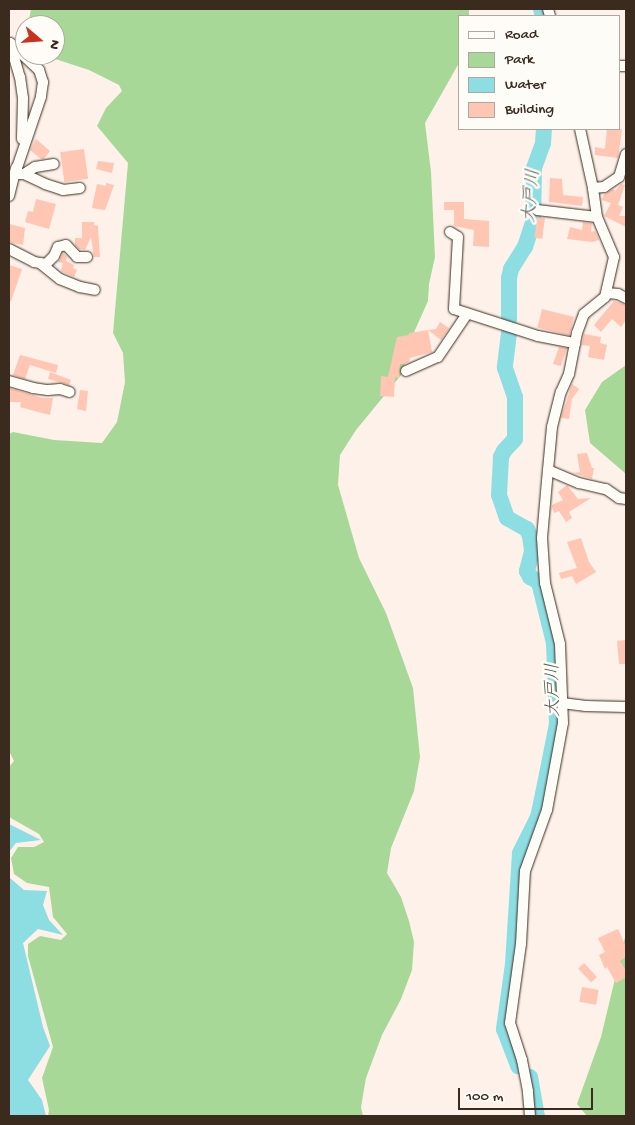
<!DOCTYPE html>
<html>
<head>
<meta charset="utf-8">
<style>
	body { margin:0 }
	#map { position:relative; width:635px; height:1125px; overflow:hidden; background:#fdf1e9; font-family:"Gochi Hand","Klee One",sans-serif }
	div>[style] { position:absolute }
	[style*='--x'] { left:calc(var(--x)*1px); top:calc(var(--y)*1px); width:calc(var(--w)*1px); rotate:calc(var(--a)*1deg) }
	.green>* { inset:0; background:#a8d898 }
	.water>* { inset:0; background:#8ddee3 }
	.river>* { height:16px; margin:-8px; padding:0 8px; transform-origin:8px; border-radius:8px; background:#8ddee3 }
	.building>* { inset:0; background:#fec6b3; transform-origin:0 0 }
	.roads { filter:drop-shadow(0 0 1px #3b2a1e) drop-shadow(0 0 1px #3b2a1e) }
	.minor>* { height:10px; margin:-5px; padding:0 5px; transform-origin:5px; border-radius:5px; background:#fdfcf7 }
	span { translate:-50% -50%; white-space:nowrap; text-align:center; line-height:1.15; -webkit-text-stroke:5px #fdfcf7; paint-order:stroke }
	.water-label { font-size:18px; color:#50574f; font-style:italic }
	.frame { position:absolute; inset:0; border:10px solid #3b2a1e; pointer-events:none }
	.legend { position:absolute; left:458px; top:15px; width:162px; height:115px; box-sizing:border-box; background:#fdfcf7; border:1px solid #afa8a0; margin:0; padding:6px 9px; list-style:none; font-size:15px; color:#3b2a1e }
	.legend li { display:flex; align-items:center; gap:10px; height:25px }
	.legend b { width:25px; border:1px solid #afa8a0 }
	.north { position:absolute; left:15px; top:15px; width:50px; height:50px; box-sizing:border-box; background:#fdfcf7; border:1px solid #afa8a0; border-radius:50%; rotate:108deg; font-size:14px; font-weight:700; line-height:20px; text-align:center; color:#3b2a1e }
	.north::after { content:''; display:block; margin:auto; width:18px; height:22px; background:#c8321e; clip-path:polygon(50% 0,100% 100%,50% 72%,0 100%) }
	.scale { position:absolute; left:458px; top:1088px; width:135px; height:22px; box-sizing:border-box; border:2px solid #3b2a1e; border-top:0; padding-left:6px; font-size:15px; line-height:18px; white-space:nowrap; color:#3b2a1e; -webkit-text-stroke:4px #fdfcf7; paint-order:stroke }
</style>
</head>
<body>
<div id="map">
	<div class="green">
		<div style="clip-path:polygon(31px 9px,469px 9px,469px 16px,459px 16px,459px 63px,425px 123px,431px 172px,435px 257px,429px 284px,428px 301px,411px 339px,402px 374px,356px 430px,340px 455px,338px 485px,359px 558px,386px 613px,413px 688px,420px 757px,414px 791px,391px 848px,387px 873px,401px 897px,409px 921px,414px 942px,412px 970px,401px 999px,382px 1035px,366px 1078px,361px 1107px,363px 1116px,48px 1116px,49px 1110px,42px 1078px,53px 1047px,28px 956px,28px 944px,40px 936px,61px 940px,67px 934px,53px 917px,49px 887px,27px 883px,14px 874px,11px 858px,18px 847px,34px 847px,44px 842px,39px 834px,9px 817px,9px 767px,14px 761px,9px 751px,9px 434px,13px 432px,54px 440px,102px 443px,117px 422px,125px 382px,123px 353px,113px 333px,128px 163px,97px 126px,106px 108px,122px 91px,119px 85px,89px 70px,43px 55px,55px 55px,55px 25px,28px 25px)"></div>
		<div style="clip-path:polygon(626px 365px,626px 474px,590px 443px,585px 410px,602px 382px)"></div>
		<div style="clip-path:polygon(626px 933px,626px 1116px,587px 1116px,577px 1104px,601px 1037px)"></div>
	</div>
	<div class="water">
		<div style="clip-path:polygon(9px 824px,41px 840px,16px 843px,9px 852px)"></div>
		<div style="clip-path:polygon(9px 872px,10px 878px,24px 890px,47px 891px,43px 905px,49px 920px,63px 935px,38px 929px,23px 943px,43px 1027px,50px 1046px,28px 1080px,42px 1100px,46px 1116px,9px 1116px)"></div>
	</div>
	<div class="river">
		<div style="--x:541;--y:9;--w:7;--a:74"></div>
		<div style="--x:509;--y:320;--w:42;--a:-90"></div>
		<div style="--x:509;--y:278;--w:9;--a:-77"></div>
		<div style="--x:511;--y:269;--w:26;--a:-58"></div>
		<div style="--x:525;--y:247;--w:26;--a:-72"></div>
		<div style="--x:533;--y:222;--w:54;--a:-88.9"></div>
		<div style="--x:534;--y:168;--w:27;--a:-70"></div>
		<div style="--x:543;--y:143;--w:14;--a:-86"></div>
		<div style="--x:509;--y:333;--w:35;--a:97"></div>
		<div style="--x:505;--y:368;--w:31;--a:71"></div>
		<div style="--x:515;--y:397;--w:42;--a:90"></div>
		<div style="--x:515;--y:439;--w:16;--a:133"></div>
		<div style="--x:504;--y:451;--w:7;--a:117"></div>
		<div style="--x:501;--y:457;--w:38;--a:93"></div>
		<div style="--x:499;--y:495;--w:24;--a:71"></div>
		<div style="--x:507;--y:518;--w:23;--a:29"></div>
		<div style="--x:527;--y:529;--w:8;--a:67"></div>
		<div style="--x:530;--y:536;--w:15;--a:82"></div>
		<div style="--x:532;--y:551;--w:21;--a:104"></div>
		<div style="--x:527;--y:571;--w:7;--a:63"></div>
		<div style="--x:530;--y:577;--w:10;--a:29"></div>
		<div style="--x:539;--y:582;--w:63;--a:76.2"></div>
		<div style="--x:554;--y:643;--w:52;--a:87.8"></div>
		<div style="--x:556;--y:695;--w:29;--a:88"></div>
		<div style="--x:557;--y:724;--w:71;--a:101.3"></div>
		<div style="--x:543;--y:794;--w:24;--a:102"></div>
		<div style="--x:538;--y:817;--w:40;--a:116.6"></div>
		<div style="--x:520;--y:853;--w:111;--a:93.6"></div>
		<div style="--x:513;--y:964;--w:66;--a:97.9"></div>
		<div style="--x:504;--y:1029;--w:40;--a:69"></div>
		<div style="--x:530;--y:1077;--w:40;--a:80"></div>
	</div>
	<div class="building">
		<div style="clip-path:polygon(607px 129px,622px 129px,618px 158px,595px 155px,595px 147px,605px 149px)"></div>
		<div style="clip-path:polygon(36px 139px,50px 151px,44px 159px,41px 159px,30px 150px)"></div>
		<div style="left:84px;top:149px;width:30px;height:24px;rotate:82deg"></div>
		<div style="clip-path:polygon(98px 161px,114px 163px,112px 173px,96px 169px)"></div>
		<div style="clip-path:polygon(550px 178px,562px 179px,563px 195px,583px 197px,582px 206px,549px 202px)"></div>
		<div style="clip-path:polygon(106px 183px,114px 185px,105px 210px,92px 208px,97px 184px,106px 186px)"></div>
		<div style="clip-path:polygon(621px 184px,625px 185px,618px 205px,623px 207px,619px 216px,626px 216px,626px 227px,604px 216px,611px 203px,602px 200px,604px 194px,613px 189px,615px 191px)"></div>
		<div style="clip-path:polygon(36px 199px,56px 204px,49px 229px,25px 222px,28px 211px,33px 212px)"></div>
		<div style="clip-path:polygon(444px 202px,464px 202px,464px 219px,489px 221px,489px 247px,473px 246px,474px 230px,454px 226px,454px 210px,444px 210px)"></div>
		<div style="left:537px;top:217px;width:8px;height:21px;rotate:7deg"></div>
		<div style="clip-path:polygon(82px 222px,94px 222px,94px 225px,98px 226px,100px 257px,94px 257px,91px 237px,85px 250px,79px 249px,75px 245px,75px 238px,82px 238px)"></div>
		<div style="clip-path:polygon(583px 222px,592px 223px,591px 232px,595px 231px,599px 240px,592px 242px,567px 239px,570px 227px,582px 230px)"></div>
		<div style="clip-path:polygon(9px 224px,25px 228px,23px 245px,9px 242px)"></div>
		<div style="clip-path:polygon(63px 253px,67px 257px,66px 261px,74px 265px,73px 268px,77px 270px,74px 277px,61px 271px,63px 263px,58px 262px)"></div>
		<div style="clip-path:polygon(9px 265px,22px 269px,11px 301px,9px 301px)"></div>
		<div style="clip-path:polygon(614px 301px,626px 305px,626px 320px,621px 327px,612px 319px,601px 332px,594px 325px)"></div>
		<div style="left:542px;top:309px;width:33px;height:19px;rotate:14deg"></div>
		<div style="clip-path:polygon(440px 322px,449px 328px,441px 340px,428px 330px,432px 352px,410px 358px,409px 362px,404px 364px,400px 364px,399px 378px,395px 377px,394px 397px,380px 396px,381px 376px,388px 377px,397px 337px,409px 335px,409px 333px,436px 329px)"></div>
		<div style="clip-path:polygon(584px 334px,601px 337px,600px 343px,607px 345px,604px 360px,588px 357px,590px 346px,582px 345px)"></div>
		<div style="clip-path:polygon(559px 347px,567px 348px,561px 366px,553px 364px)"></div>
		<div style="clip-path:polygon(20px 355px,58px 365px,56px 373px,30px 365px,25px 379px,13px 375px)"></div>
		<div style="clip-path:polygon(50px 372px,71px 380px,69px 385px,48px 379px)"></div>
		<div style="clip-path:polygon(572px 384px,579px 389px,572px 399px,569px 419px,561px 418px)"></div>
		<div style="clip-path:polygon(9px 388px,43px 398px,53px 398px,50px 415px,20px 407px,21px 402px,9px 402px)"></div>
		<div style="clip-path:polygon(80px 390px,88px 391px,86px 411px,77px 409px)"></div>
		<div style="clip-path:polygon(587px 453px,592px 468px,594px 468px,592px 479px,573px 473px,580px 472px,577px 454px)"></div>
		<div style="clip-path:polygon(567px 485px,578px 499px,591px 498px,569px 512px,572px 518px,566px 522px,559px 511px,554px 513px,552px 507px,552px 505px,563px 500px,558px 492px)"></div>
		<div style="clip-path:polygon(581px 538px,589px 562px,596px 572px,576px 584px,572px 576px,561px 579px,559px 573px,577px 568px,567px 542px)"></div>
		<div style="clip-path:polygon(625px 640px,626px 664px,619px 664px,617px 641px)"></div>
		<div style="clip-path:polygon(618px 929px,626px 947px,626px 957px,620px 961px,626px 971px,626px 977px,616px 983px,607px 967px,605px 969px,599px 955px,605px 952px,598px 938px)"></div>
		<div style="left:584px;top:963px;width:19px;height:8px;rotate:47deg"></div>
		<div style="left:582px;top:987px;width:17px;height:15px;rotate:10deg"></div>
	</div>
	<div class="roads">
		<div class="minor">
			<div style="--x:548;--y:9;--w:7;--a:74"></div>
			<div style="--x:10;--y:43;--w:40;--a:43"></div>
			<div style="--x:39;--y:70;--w:13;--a:72"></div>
			<div style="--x:43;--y:82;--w:15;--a:98"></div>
			<div style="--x:41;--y:97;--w:81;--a:108.7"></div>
			<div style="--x:15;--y:174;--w:9;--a:0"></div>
			<div style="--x:24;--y:174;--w:23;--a:25"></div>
			<div style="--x:45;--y:184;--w:19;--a:18"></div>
			<div style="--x:63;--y:190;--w:17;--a:-7"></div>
			<div style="--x:10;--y:43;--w:35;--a:74"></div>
			<div style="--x:20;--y:77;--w:21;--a:82"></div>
			<div style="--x:23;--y:98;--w:41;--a:91.4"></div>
			<div style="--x:619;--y:66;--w:7;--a:0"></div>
			<div style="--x:24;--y:174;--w:13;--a:-32"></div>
			<div style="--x:35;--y:167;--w:19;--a:-9"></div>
			<div style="--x:593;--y:188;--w:11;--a:-5"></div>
			<div style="--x:604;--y:187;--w:18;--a:-34"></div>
			<div style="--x:619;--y:177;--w:24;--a:-73"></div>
			<div style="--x:9;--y:196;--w:29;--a:-76"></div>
			<div style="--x:537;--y:210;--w:60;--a:6.7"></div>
			<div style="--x:450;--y:232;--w:9;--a:32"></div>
			<div style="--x:458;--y:237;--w:72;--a:93.2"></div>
			<div style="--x:454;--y:309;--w:88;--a:17.8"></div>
			<div style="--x:538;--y:336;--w:38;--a:11"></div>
			<div style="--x:9;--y:249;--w:28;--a:27"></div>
			<div style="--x:34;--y:262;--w:12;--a:9"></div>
			<div style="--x:46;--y:264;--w:11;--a:-45"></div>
			<div style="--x:54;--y:256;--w:10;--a:-66"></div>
			<div style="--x:58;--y:247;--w:8;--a:-14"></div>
			<div style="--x:66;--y:245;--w:16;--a:47"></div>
			<div style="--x:77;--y:257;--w:10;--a:0"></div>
			<div style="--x:40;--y:263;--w:26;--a:39"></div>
			<div style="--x:60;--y:279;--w:22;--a:22"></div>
			<div style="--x:80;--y:287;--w:15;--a:11"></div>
			<div style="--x:607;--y:293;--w:11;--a:5"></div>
			<div style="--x:618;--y:294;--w:9;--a:27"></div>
			<div style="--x:406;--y:371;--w:35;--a:-24"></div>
			<div style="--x:438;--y:357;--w:52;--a:-56"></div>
			<div style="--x:9;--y:381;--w:25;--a:16"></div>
			<div style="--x:33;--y:388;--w:15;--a:8"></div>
			<div style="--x:48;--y:390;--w:12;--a:-5"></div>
			<div style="--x:60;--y:389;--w:10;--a:17"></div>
			<div style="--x:548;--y:470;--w:34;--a:23"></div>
			<div style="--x:579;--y:483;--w:28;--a:13"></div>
			<div style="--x:606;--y:489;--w:16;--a:35"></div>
			<div style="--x:619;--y:498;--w:7;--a:8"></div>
			<div style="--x:562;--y:703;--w:24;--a:7"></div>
			<div style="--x:586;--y:706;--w:40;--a:1.4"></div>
			<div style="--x:530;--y:1116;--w:25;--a:-95"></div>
			<div style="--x:528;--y:1091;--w:32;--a:-101"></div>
			<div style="--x:522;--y:1060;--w:39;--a:-108"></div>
			<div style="--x:510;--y:1023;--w:80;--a:-82.1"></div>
			<div style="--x:521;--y:944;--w:73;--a:-86.9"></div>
			<div style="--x:525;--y:871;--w:65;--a:-70.2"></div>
			<div style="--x:547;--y:810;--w:88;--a:-79.6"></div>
			<div style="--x:563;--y:723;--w:79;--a:-92.2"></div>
			<div style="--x:560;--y:644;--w:63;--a:-103.8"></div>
			<div style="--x:545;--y:583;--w:45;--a:-93.8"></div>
			<div style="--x:542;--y:538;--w:68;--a:-85"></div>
			<div style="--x:548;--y:470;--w:43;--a:-84.7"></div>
			<div style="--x:552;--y:427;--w:36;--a:-76"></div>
			<div style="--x:561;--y:392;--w:20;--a:-66"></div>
			<div style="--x:569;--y:374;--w:42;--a:-79"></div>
			<div style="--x:577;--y:333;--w:20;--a:-70"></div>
			<div style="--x:584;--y:314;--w:27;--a:-39"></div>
			<div style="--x:605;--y:297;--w:41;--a:-77.3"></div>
			<div style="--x:614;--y:257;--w:43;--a:-113"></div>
			<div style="--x:597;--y:217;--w:29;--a:-98"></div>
			<div style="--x:593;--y:188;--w:60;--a:-102.4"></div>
		</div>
	</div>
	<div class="water-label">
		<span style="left:533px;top:196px;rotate:-85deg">大戸川</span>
		<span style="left:555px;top:690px;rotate:-91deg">大戸川</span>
	</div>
	<div class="frame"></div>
	<ul class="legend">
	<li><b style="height:6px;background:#fdfcf7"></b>Road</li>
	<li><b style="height:14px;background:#a8d898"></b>Park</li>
	<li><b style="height:14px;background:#8ddee3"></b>Water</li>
	<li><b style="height:14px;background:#fec6b3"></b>Building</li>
	</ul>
	<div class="north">N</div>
	<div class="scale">100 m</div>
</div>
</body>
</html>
